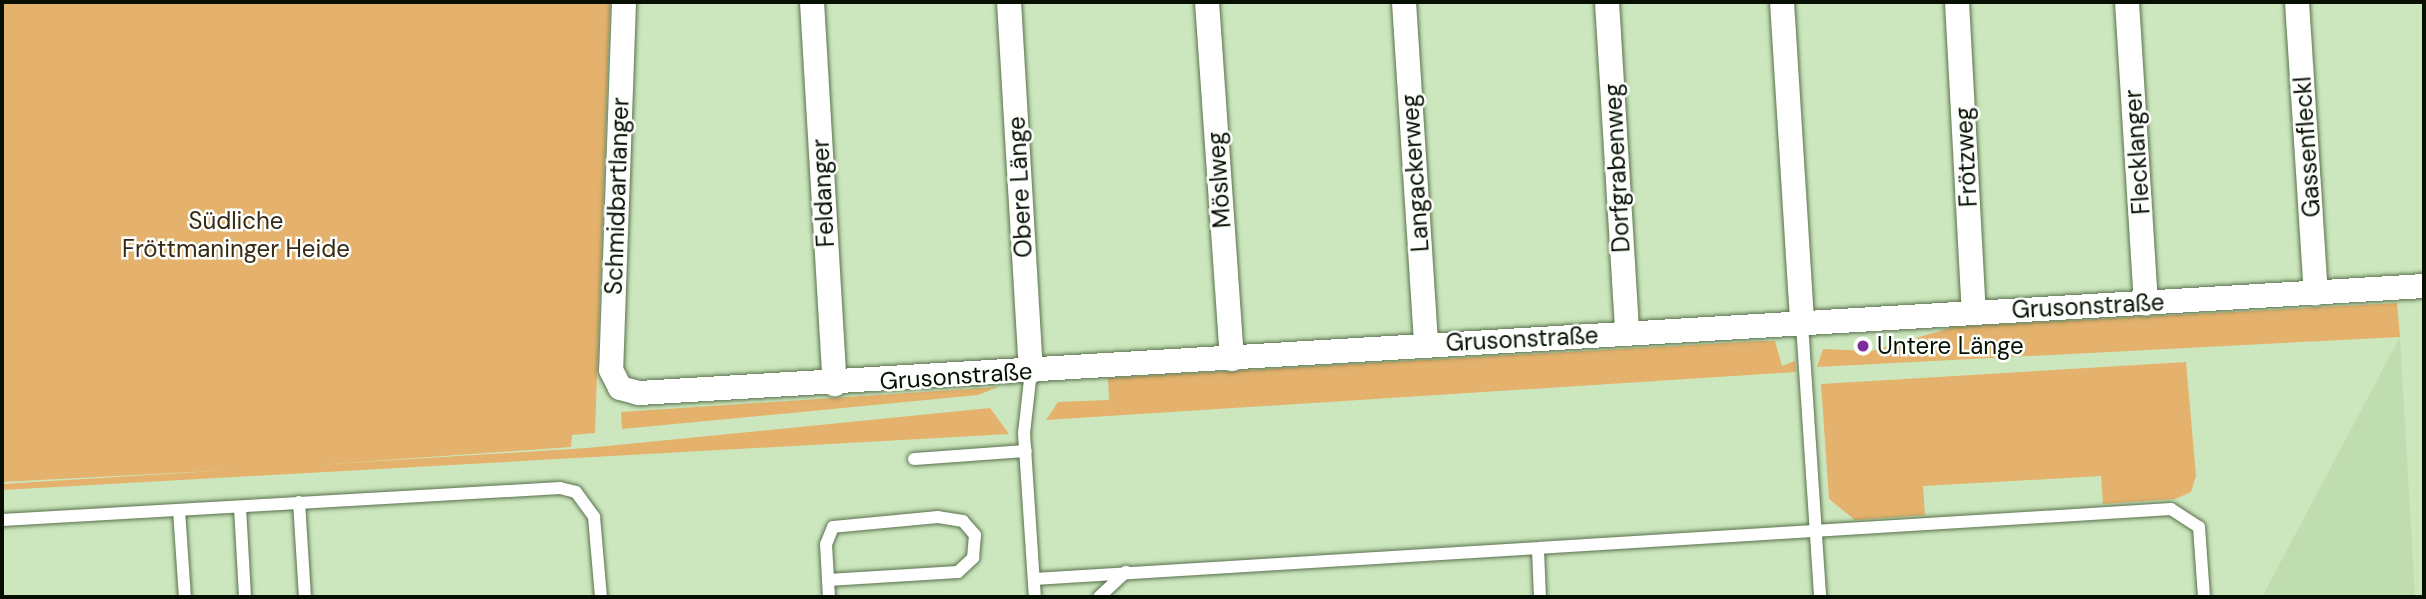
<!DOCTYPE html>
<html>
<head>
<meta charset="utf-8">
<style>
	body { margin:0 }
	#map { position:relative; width:2426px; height:599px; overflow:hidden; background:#cce7be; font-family:"DM Sans",sans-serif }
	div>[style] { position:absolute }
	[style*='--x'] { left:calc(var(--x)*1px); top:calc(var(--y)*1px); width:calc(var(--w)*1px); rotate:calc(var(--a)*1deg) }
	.built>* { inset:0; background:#bfddae }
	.green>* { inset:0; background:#e4b26c }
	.roads { filter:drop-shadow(0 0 2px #5a714d) drop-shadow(0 0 2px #5a714d) }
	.lane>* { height:12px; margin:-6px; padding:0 6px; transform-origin:6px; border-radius:6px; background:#fff }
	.street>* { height:24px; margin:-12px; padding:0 12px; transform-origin:12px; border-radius:12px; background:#fff }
	.dots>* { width:19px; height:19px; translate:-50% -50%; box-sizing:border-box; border:4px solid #fcfffb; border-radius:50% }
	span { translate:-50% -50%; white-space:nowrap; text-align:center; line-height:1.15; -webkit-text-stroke:5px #fcfffb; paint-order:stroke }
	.street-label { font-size:24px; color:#070f03 }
	.park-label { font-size:24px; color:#372916 }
	.poi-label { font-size:24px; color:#070f03 }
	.left { translate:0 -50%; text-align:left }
	.frame { position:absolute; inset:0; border:4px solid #070f03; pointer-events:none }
</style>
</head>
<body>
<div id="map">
	<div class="built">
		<div style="clip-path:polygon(2400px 337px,2415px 597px,2262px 597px)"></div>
	</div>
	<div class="green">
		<div style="clip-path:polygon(2px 2px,610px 2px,595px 433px,572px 435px,571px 447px,316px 465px,587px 448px,990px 408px,1009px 434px,2px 490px,2px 484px,231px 470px,2px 482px)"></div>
		<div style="clip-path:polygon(2397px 303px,2400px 337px,1817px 367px,1823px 349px,1871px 351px,1954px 327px)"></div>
		<div style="clip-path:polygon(1761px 341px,1775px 341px,1782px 366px,1795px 361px,1796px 372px,1046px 420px,1058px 402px,1109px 400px,1108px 378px)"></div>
		<div style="clip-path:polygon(2186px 362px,2196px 476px,2191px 492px,2175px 499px,2103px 504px,2101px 476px,1923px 486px,1925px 515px,1855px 520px,1829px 499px,1821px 384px)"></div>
		<div style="clip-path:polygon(998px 387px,978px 395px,622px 429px,621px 412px)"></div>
	</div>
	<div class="roads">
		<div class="lane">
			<div style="--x:1802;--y:324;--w:274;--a:86.2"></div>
			<div style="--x:1031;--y:371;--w:62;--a:96.4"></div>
			<div style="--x:1024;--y:433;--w:164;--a:86.2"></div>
			<div style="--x:914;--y:459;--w:112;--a:-4.1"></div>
			<div style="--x:299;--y:502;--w:95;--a:86.4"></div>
			<div style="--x:240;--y:507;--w:90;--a:86.8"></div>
			<div style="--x:179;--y:510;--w:87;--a:86.1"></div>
			<div style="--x:2;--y:520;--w:559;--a:-3.28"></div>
			<div style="--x:560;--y:488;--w:16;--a:14"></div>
			<div style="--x:576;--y:492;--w:31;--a:54"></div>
			<div style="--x:594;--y:517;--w:80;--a:85"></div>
			<div style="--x:1538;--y:550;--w:47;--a:87.6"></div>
			<div style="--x:1034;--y:579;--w:1139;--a:-3.52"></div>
			<div style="--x:2171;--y:509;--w:33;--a:33"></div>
			<div style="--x:2199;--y:527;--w:70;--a:85.9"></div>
			<div style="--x:828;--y:580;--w:130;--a:-3.5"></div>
			<div style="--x:958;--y:572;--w:21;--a:-43"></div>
			<div style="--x:973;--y:558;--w:23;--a:-85"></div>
			<div style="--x:975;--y:535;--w:18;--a:-131"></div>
			<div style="--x:963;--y:521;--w:25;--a:-171"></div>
			<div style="--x:938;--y:517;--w:105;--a:174.6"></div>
			<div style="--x:833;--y:527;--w:18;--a:112"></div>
			<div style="--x:826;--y:544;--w:53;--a:86.8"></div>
			<div style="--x:1099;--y:597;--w:37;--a:-43"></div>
		</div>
		<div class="street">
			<div style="--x:624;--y:2;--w:368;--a:92"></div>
			<div style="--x:611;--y:370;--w:20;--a:63"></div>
			<div style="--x:620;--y:388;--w:20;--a:15"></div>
			<div style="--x:639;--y:393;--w:1788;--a:-3.43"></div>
			<div style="--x:812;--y:2;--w:383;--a:86.6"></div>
			<div style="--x:1009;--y:2;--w:370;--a:86.6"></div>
			<div style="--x:1207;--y:2;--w:358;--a:86"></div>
			<div style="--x:1404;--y:2;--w:344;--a:86.3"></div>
			<div style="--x:1607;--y:2;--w:332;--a:86.5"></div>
			<div style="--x:1782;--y:2;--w:323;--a:86.4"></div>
			<div style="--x:1957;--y:2;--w:311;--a:86.9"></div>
			<div style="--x:2127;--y:2;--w:302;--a:86.4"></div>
			<div style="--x:2297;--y:2;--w:292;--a:86.3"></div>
		</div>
	</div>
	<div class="dots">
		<div style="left:1863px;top:346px;background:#7c2c9c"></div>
	</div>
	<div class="street-label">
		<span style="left:2307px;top:147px;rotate:-94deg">Gassenfleckl</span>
		<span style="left:2137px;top:152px;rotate:-94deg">Flecklanger</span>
		<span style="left:1966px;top:157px;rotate:-93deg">Frötzweg</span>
		<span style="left:1617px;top:168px;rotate:-93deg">Dorfgrabenweg</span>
		<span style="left:1415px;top:173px;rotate:-94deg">Langackerweg</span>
		<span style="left:1219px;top:180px;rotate:-94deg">Möslweg</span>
		<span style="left:1020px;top:187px;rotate:-93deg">Obere Länge</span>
		<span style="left:823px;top:193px;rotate:-93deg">Feldanger</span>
		<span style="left:617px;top:196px;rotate:-88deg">Schmidbartlanger</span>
		<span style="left:2088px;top:306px;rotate:-3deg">Grusonstraße</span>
		<span style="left:1522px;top:339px;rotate:-3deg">Grusonstraße</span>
		<span style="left:956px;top:376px;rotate:-4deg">Grusonstraße</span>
	</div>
	<div class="park-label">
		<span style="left:236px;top:235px">Südliche<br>Fröttmaninger Heide</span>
	</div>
	<div class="poi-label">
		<span class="left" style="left:1877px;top:346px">Untere Länge</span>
	</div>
	<div class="frame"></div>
</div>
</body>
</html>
